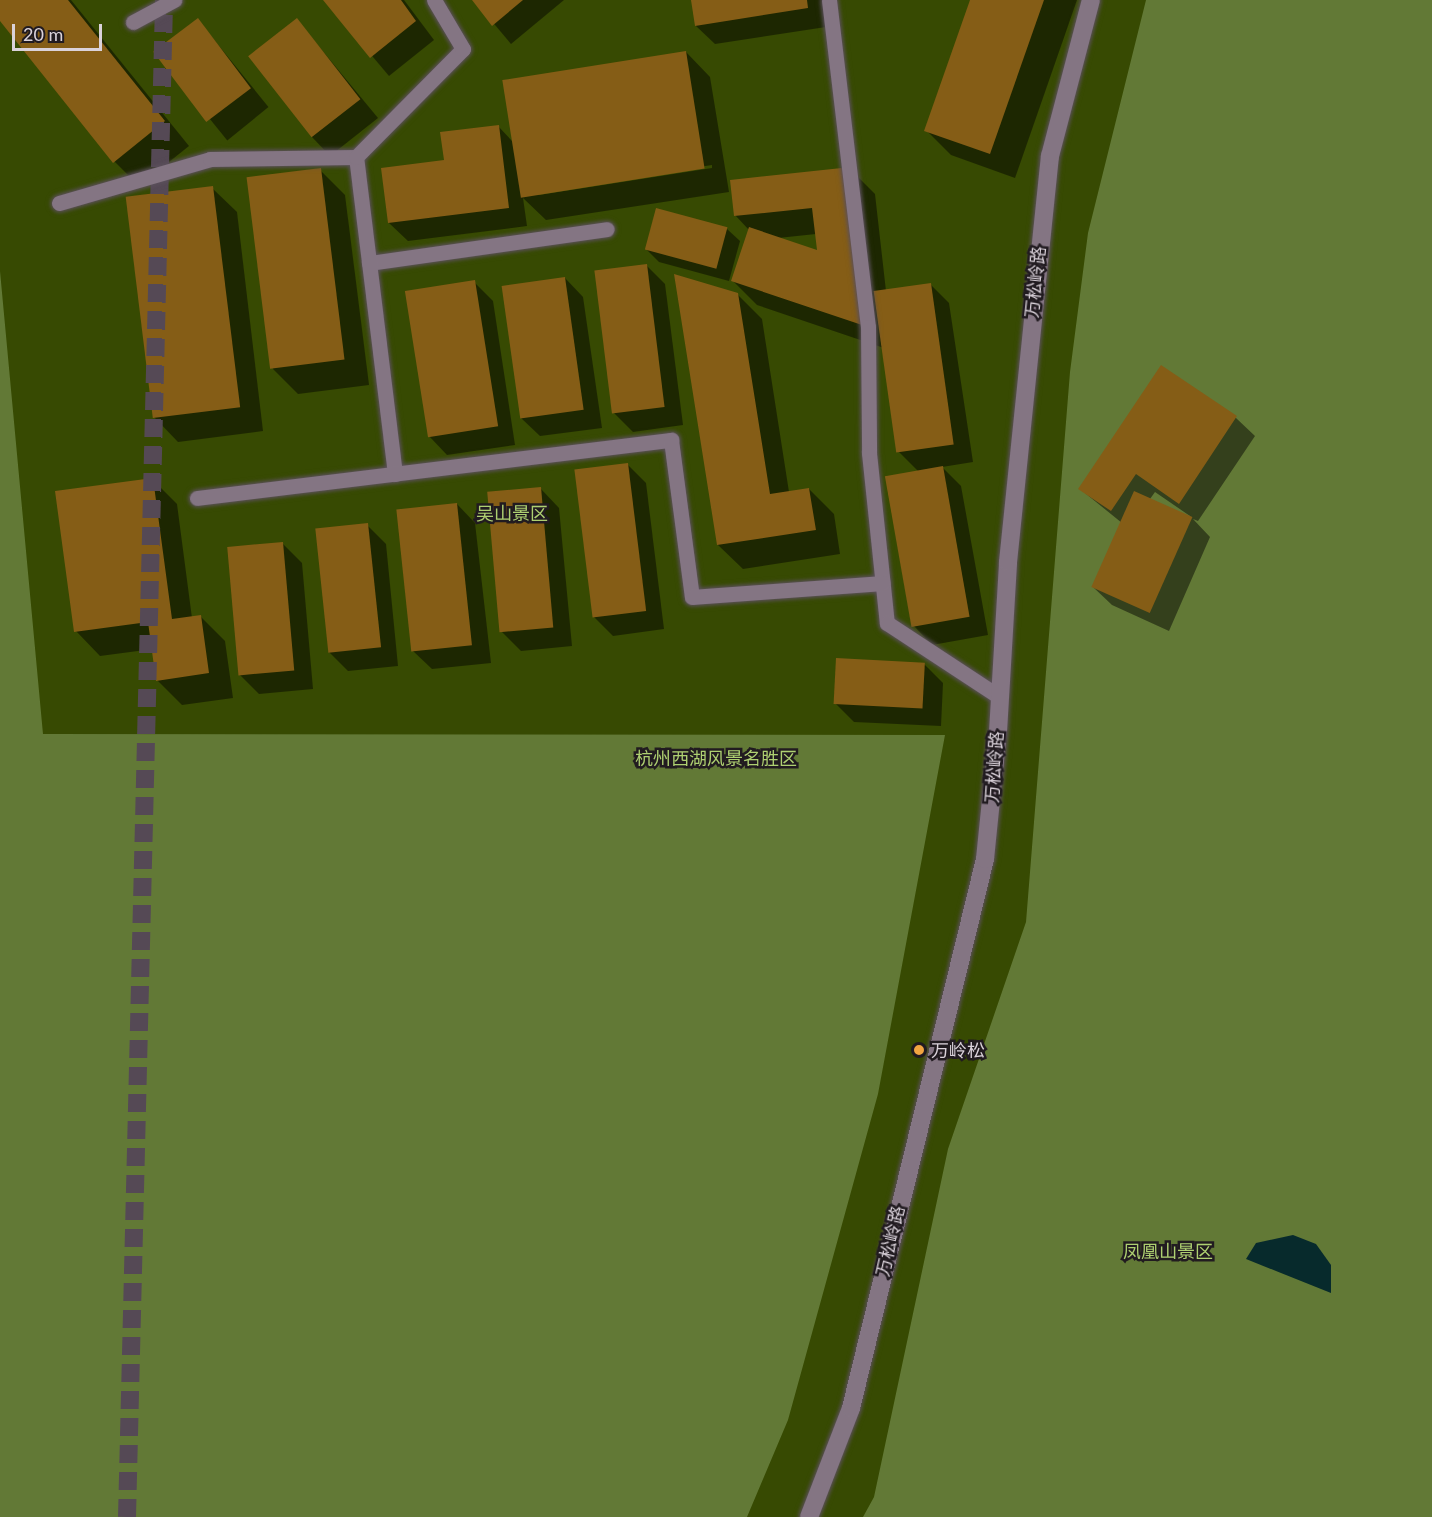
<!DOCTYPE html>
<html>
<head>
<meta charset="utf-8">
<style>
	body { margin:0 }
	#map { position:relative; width:1432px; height:1517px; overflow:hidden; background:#3d313d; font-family:Lato,"Noto Sans SC",sans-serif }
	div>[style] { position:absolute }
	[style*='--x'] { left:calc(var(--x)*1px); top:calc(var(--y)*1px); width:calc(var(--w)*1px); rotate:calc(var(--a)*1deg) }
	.green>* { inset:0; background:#374a02; transform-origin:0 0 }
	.forest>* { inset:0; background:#627936 }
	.water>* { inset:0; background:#072a2c }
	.shadow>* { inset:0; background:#0007; transform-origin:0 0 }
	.building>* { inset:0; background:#855d16; transform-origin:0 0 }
	.tertiary-tunnel>* { height:18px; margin-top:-9px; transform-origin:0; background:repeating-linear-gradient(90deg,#554955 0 18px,transparent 0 27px) }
	.roads { filter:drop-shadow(0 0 2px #5b505b) drop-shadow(0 0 2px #5b505b) }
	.service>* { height:15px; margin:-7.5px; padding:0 7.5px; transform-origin:7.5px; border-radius:7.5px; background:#847583 }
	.tertiary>* { height:18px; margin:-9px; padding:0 9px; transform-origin:9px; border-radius:9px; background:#847583 }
	.dots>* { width:16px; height:16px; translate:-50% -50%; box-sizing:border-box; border:3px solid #211b20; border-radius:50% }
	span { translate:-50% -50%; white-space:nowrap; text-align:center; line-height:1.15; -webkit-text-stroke:5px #211b20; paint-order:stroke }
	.street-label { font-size:18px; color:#dad2da }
	.park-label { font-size:18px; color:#aed071 }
	.poi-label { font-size:18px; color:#dad2da }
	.left { translate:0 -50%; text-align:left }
	.scale { position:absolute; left:12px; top:24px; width:90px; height:27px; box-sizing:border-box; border:3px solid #dad2da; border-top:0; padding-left:8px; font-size:18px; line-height:21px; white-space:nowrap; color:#dad2da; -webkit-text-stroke:4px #211b20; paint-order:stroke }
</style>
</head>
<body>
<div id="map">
	<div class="green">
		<div style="left:0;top:0;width:1432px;height:1517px"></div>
	</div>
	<div class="forest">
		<div style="clip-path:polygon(1146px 0,1432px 0,1432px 1517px,863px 1517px,874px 1497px,948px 1149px,1026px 922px,1070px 372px,1088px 233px)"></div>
		<div style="clip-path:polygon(0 271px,43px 734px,945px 735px,878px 1094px,788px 1420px,747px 1517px,0 1517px)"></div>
	</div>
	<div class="water">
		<div style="clip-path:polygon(1293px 1235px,1316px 1244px,1331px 1265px,1331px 1293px,1246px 1259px,1256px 1243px)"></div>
	</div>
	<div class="shadow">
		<div style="clip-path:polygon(0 0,71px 0,189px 146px,139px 186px,115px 162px,0 19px)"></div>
		<div style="clip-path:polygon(325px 0,404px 0,434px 40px,389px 76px)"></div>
		<div style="clip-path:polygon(474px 0,564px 0,511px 44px)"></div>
		<div style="clip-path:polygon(692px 0,822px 0,826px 27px,715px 44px,696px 26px)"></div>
		<div style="clip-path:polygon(972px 0,1077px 0,1015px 178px,951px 155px,926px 130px)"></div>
		<div style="left:198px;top:20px;width:112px;height:53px;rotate:51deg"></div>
		<div style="clip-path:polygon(297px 20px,378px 118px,330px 156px,312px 137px)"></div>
		<div style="clip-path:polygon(evenodd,686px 52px,710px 77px,729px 192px,546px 220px,523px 198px,527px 226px,408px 241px,389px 223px,445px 161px,498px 126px,512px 141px,686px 52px,712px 165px,712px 168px,539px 195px,539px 192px,712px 165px)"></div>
		<div style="clip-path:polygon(evenodd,850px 169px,875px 194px,886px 291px,930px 284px,949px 303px,973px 462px,942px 467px,961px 486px,988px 635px,932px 645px,914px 626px,919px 472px,899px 452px,884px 348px,757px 305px,733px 281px,749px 230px,735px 215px,850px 169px,816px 234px,818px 252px,778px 238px,816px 234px)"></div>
		<div style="clip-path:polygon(320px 170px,345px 195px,369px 385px,298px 394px,273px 369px)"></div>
		<div style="clip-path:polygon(212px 188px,237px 212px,263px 431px,178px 442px,154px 417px)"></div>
		<div style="clip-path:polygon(727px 229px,740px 241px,729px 281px,659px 262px,647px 250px)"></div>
		<div style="clip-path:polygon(646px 265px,665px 284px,683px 425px,633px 432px,614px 413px)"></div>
		<div style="clip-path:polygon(565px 278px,583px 297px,602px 428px,540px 436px,521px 418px)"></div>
		<div style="clip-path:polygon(474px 282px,493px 301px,515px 445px,447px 455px,429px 436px)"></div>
		<div style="clip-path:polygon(737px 294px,762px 319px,789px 492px,809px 489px,834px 514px,840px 554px,743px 569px,718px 545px)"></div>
		<div style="clip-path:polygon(evenodd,1161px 367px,1236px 418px,1255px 436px,1198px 521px,1193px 519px,1210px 537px,1169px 631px,1112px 605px,1093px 587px,1122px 523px,1080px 489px,1161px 367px,1155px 492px,1190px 516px,1190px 517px,1150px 499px,1155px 492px)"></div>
		<div style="clip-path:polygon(628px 465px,646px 483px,664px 629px,613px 636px,594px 617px)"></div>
		<div style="clip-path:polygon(152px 479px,177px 504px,192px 618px,200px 616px,225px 641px,233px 698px,182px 705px,157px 680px,153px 649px,100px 656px,76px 631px)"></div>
		<div style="clip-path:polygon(541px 489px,559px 508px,572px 646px,521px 651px,502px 632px)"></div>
		<div style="clip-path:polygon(457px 504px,475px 523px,491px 663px,432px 669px,413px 651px)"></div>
		<div style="clip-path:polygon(367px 525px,386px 544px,398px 666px,348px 671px,329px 652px)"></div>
		<div style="clip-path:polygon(283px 544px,302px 563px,313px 689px,259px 694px,240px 675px)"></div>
		<div style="clip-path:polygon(924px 664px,943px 683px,941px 726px,854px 722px,835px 703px)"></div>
	</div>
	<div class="building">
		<div style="clip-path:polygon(0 0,68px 0,165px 121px,113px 163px,0 21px)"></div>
		<div style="clip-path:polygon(323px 0,401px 0,416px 21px,370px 58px)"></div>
		<div style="clip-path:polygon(472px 0,523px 0,492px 26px)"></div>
		<div style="clip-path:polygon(691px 0,807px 0,808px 8px,695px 26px)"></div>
		<div style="clip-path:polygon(970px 0,1044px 0,990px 154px,924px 131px)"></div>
		<div style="left:198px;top:18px;width:88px;height:56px;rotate:53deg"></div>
		<div style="left:297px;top:18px;width:103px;height:62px;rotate:52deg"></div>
		<div style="left:686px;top:51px;width:119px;height:186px;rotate:81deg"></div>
		<div style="clip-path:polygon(499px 125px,509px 208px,388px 223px,381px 168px,444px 160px,440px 132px)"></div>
		<div style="clip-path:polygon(851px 167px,868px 327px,731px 281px,749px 227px,817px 250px,812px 208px,734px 216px,730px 180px)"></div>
		<div style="left:321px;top:168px;width:193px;height:75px;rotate:83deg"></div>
		<div style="left:213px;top:186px;width:223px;height:88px;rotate:83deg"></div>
		<div style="left:656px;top:208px;width:74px;height:43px;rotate:15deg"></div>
		<div style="left:647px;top:264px;width:144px;height:53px;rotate:83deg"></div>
		<div style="clip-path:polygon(674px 274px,738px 293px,770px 494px,809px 488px,816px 530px,717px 545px)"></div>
		<div style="left:565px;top:277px;width:134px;height:64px;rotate:82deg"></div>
		<div style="left:475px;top:280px;width:148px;height:71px;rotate:81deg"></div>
		<div style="left:931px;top:283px;width:163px;height:58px;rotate:82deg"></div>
		<div style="clip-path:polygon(1161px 365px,1237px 416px,1179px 504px,1136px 474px,1111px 511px,1078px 489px)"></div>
		<div style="left:628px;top:463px;width:149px;height:54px;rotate:83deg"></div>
		<div style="left:943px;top:466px;width:153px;height:59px;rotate:80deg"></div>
		<div style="clip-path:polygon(153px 478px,172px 619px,201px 615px,209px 673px,156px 681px,148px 622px,74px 632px,55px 491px)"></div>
		<div style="left:541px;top:487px;width:141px;height:54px;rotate:85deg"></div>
		<div style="left:1134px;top:491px;width:64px;height:105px;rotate:24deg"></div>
		<div style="left:457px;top:503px;width:143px;height:61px;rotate:84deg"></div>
		<div style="left:368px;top:523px;width:125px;height:53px;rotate:84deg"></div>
		<div style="left:283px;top:542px;width:129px;height:56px;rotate:85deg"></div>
		<div style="left:836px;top:658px;width:89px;height:46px;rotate:3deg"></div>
	</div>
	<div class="tertiary-tunnel">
		<div style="--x:127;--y:1517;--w:1517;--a:-88.6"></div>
	</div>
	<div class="roads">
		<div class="service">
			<div style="--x:829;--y:0;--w:329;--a:83.2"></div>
			<div style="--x:868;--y:327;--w:126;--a:89.5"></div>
			<div style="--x:869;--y:453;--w:171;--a:84"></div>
			<div style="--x:887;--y:623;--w:133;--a:33.3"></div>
			<div style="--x:133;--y:22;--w:47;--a:-28.2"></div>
			<div style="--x:59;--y:203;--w:157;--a:-16.2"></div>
			<div style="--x:210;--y:159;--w:146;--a:-0.8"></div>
			<div style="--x:369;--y:263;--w:240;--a:-8.1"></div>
			<div style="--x:395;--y:474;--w:319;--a:-97"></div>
			<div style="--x:356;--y:157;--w:152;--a:-45.3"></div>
			<div style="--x:463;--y:49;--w:57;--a:-120.6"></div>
			<div style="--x:197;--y:498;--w:478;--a:-7"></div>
			<div style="--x:671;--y:440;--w:158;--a:82.4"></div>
			<div style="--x:692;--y:597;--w:191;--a:-4.2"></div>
		</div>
		<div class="tertiary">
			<div style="--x:809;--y:1517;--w:117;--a:-68.9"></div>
			<div style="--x:851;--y:1408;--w:565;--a:-76.28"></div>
			<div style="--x:985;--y:859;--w:128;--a:-84.2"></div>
			<div style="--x:998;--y:732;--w:170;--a:-86.6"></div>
			<div style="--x:1008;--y:562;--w:408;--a:-84.1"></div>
			<div style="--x:1050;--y:156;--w:161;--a:-75.3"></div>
		</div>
	</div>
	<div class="dots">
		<div style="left:919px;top:1050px;background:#f2a541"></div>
	</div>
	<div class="street-label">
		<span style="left:1035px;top:282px;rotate:-84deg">万松岭路</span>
		<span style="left:994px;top:767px;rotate:-86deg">万松岭路</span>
		<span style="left:890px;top:1241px;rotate:-77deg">万松岭路</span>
	</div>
	<div class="park-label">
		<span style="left:512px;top:513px">吴山景区</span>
		<span style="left:716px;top:758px">杭州西湖风景名胜区</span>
		<span style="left:1168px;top:1251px">凤凰山景区</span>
	</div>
	<div class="poi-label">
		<span class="left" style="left:931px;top:1050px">万岭松</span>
	</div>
	<div class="scale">20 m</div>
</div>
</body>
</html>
